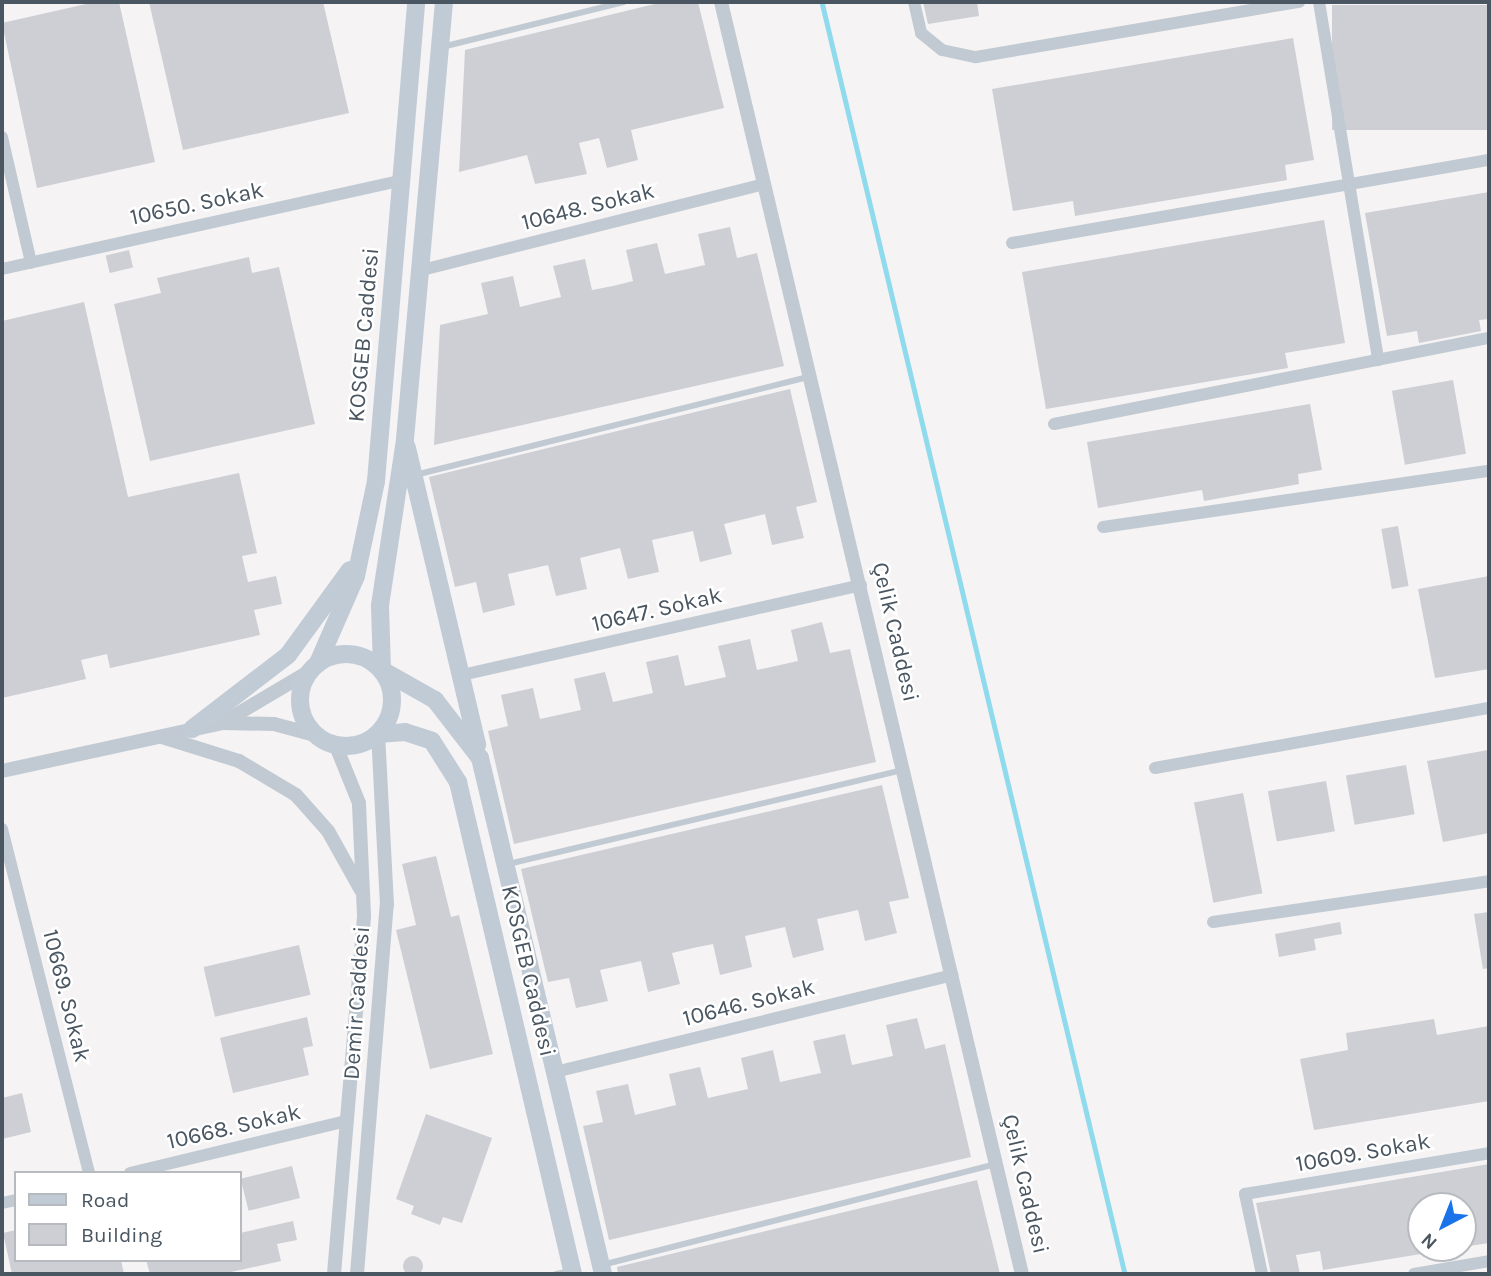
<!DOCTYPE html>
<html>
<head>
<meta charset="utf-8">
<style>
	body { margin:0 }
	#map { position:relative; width:1491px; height:1276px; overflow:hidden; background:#f5f3f3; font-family:Karla,sans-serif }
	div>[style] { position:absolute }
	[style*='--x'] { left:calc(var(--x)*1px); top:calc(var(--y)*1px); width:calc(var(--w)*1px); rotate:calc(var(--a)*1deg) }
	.stream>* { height:4.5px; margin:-2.25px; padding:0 2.25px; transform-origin:2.25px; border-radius:2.25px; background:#90daee }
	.building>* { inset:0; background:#cdcfd5; transform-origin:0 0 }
	.round { border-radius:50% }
	.service>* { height:6px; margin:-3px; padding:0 3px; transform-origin:3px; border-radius:3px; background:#c1cad2 }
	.minor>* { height:12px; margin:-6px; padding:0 6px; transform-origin:6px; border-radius:6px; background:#c1cad2 }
	.tertiary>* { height:14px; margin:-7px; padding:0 7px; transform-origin:7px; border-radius:7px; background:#c1cad2 }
	.secondary>* { height:18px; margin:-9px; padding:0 9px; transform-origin:9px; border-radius:9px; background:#c1cbd6 }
	.secondary>.ring { margin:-9px; padding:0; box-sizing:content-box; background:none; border:18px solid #c1cbd6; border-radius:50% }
	span { translate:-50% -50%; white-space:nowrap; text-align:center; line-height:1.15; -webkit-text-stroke:5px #fff; paint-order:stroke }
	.street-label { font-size:23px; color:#4a5661 }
	.frame { position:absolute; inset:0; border:4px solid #4a5661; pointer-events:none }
	.legend { position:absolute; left:14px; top:1171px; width:228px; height:91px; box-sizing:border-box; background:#fff; border:2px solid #b7bbc0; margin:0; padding:9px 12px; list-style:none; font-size:21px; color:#4a5661 }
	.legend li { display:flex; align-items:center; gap:14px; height:35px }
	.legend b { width:35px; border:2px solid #b7bbc0 }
	.north { position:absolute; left:1407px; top:1192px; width:70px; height:70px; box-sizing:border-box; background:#fff; border:2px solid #b7bbc0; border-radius:50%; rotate:222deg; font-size:19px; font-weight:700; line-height:28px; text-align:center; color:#4a5661 }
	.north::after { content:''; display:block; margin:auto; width:24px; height:32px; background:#1a73e8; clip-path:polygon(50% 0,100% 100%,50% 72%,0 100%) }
</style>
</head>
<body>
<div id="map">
	<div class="stream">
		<div style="--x:822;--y:2;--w:1308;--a:76.6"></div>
	</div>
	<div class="building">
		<div style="clip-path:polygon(95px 2px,119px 2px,155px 162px,37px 188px,2px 23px)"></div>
		<div style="clip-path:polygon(149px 2px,323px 2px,349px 113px,183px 150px)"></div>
		<div style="clip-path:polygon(663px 2px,698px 2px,724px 108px,631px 130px,638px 160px,607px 168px,599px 138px,579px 143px,587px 174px,577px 176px,535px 184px,527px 155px,459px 172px,465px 50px)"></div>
		<div style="clip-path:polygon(923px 2px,977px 2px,979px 16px,928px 24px)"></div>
		<div style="left:1489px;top:5px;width:125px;height:157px;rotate:90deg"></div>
		<div style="clip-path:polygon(1293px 38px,1314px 160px,1285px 165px,1287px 180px,1075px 216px,1073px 201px,1013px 211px,992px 89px)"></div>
		<div style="clip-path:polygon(1489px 192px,1489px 319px,1479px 320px,1481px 331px,1419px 343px,1417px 331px,1387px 336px,1365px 213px)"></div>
		<div style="clip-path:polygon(1324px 220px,1345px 343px,1285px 353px,1288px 368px,1046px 409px,1022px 272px)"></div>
		<div style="clip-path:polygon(730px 227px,737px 258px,757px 253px,784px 366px,434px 445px,440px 325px,488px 314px,481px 283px,513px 276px,520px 307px,540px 302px,561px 297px,553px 266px,585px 259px,592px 290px,613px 286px,633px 281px,626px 250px,657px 243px,665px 274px,705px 265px,698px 234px)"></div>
		<div style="left:129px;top:250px;width:18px;height:24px;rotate:77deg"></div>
		<div style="clip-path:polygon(249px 257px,252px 273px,279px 267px,315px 424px,150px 461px,114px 304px,161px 293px,157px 278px)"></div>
		<div style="clip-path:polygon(84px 302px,128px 497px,239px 473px,257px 553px,242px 556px,248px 582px,276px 576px,282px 604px,254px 610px,260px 635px,110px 668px,107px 654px,81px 660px,86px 679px,2px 698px,2px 321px)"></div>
		<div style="left:1453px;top:380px;width:75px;height:62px;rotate:80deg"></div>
		<div style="clip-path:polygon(790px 389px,817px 502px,796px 507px,804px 538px,772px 545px,765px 514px,724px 524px,732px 554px,700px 562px,693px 531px,652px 540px,659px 572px,628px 579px,620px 548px,580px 558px,587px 589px,556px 596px,548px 565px,508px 574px,515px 605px,483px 613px,476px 582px,455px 587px,429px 477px)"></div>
		<div style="clip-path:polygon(1310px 404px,1322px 470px,1298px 474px,1299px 484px,1204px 501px,1202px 490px,1098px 508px,1087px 442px)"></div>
		<div style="left:1398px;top:526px;width:61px;height:17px;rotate:80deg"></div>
		<div style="clip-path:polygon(1489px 576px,1489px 669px,1435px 678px,1418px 589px)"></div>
		<div style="clip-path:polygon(822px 622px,830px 653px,850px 649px,876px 762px,514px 844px,488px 731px,508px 726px,501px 695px,533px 688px,540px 719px,581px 710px,574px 679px,605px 672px,613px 702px,653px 693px,646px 662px,678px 655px,685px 686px,726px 677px,718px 646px,750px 639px,757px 670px,798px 661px,791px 630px)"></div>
		<div style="clip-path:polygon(1488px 750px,1489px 833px,1443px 842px,1427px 761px)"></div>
		<div style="left:1406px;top:765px;width:50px;height:61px;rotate:80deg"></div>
		<div style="left:1326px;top:781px;width:51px;height:59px;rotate:80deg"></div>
		<div style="clip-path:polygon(882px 785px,909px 898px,889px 902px,897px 933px,865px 941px,858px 910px,817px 919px,824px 950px,793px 958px,785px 927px,745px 936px,752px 967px,720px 975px,713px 944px,693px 948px,672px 953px,680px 984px,648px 992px,641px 961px,600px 970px,608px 1001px,576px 1008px,569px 978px,548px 982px,521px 869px)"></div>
		<div style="left:1243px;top:793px;width:102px;height:50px;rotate:79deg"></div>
		<div style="clip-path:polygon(436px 856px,451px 917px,459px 915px,493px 1054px,430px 1069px,396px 930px,416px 925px,402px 864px)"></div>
		<div style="clip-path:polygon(1489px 912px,1489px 968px,1483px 969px,1474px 914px)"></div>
		<div style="clip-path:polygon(1340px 922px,1342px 934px,1314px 939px,1316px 950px,1279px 957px,1275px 934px)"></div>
		<div style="left:299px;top:945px;width:51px;height:98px;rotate:77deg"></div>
		<div style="clip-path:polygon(307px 1017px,313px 1046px,303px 1048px,309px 1075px,233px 1093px,220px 1038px)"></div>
		<div style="clip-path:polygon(917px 1018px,925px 1049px,945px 1044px,971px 1157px,609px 1240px,583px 1126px,603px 1122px,596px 1091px,628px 1084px,635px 1115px,676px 1105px,669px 1074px,700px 1067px,708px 1098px,748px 1089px,741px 1058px,773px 1050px,780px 1082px,821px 1073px,813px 1041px,845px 1034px,852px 1065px,893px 1056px,886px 1025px)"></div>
		<div style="clip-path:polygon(1434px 1019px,1437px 1035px,1489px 1026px,1489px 1101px,1314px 1130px,1300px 1059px,1348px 1050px,1346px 1033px)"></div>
		<div style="clip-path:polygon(22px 1093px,31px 1132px,2px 1139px,2px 1098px)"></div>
		<div style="clip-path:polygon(426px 1114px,492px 1138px,462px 1223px,443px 1217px,440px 1225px,411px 1214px,414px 1206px,396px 1199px)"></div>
		<div style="clip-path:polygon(1489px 1164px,1489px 1243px,1463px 1247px,1463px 1206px,1421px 1206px,1421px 1254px,1323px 1270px,1320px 1251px,1296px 1255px,1300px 1274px,1271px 1274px,1256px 1203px)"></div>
		<div style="left:292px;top:1166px;width:33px;height:53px;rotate:76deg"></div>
		<div style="clip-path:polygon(977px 1180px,1000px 1274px,618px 1274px,617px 1267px)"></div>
		<div style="clip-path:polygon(293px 1221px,297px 1240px,277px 1244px,281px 1261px,222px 1274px,150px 1274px,146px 1260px,240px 1260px,240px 1233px)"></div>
		<div style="clip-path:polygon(16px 1230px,16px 1260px,121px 1260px,124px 1274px,12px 1274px,3px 1233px)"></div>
		<div class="round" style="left:403px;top:1256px;width:20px;height:20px"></div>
	</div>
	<div class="service">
		<div style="--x:442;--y:47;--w:187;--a:-13.9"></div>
		<div style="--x:415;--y:475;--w:406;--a:-14"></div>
		<div style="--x:508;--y:864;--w:405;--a:-13.4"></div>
		<div style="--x:602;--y:1265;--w:406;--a:-14.4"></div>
		<div style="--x:556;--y:1274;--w:14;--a:-12"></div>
	</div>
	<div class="minor">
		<div style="--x:914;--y:2;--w:32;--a:77"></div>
		<div style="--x:921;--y:33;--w:27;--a:39"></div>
		<div style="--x:942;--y:50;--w:35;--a:12"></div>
		<div style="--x:976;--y:57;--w:328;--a:-9.7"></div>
		<div style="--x:1319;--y:2;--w:363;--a:80.6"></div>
		<div style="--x:2;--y:137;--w:129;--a:77"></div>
		<div style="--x:1012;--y:243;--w:484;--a:-9.9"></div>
		<div style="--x:2;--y:269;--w:410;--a:-12.5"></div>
		<div style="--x:422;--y:270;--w:353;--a:-14.1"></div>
		<div style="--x:1054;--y:424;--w:443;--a:-11.2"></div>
		<div style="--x:1103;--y:527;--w:390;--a:-8.3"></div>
		<div style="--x:462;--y:675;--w:409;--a:-12.7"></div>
		<div style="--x:1155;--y:768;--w:339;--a:-10.2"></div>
		<div style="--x:2;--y:829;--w:355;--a:75.8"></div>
		<div style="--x:1213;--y:922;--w:279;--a:-8.4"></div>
		<div style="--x:555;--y:1072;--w:409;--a:-13.7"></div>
		<div style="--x:130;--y:1173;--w:223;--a:-13.5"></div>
		<div style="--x:2;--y:1203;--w:14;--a:-12"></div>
		<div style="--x:1262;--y:1274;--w:82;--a:-102"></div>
		<div style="--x:1245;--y:1194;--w:247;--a:-9.5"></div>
		<div style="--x:1414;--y:1274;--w:76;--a:-9.8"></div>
	</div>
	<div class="tertiary">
		<div style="--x:721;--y:2;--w:1307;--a:76.69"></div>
		<div style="--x:229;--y:719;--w:94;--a:-30.7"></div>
		<div style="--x:162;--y:737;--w:81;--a:17.3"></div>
		<div style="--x:239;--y:761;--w:66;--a:30.8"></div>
		<div style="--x:296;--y:795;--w:48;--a:48.4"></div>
		<div style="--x:328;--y:831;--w:68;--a:60.8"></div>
		<div style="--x:2;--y:771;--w:225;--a:-12.3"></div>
		<div style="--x:222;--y:723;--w:52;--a:1.1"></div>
		<div style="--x:274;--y:724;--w:42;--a:15"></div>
		<div style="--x:334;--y:1274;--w:360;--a:-85.2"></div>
		<div style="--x:364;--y:915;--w:112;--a:-92.6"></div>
		<div style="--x:359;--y:803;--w:61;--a:-112"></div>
		<div style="--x:357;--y:1274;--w:370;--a:-85.4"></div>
		<div style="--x:387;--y:905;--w:171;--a:-93"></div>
	</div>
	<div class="secondary">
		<div style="--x:444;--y:2;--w:440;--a:95.1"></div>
		<div style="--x:405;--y:440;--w:168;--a:98.6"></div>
		<div style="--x:380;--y:606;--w:64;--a:88.2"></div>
		<div style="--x:382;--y:670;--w:61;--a:29.5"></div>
		<div style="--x:435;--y:700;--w:73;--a:52.2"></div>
		<div style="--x:480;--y:758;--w:530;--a:76.59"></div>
		<div style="--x:407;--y:448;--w:305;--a:76.7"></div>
		<div class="ring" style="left:300px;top:654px;width:74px;height:74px"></div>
		<div style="--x:318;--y:663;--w:95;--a:-66.4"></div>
		<div style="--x:356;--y:576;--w:97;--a:-78.1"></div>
		<div style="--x:376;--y:481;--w:481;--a:-85.2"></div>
		<div style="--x:192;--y:729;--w:121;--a:-37.6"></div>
		<div style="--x:288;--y:655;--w:105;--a:-53.9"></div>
		<div style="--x:378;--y:734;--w:27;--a:-4"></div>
		<div style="--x:405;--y:732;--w:28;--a:18"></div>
		<div style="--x:432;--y:741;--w:49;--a:57.6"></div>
		<div style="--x:458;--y:782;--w:505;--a:76.84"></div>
	</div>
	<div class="street-label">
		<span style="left:197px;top:204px;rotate:-12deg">10650. Sokak</span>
		<span style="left:588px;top:207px;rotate:-14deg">10648. Sokak</span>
		<span style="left:364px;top:335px;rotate:-85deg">KOSGEB Caddesi</span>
		<span style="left:657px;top:610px;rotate:-13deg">10647. Sokak</span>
		<span style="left:895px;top:632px;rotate:77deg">Çelik Caddesi</span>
		<span style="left:528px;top:971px;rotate:77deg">KOSGEB Caddesi</span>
		<span style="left:66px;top:996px;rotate:76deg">10669. Sokak</span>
		<span style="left:357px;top:1003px;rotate:-86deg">Demir Caddesi</span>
		<span style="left:749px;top:1003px;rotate:-14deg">10646. Sokak</span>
		<span style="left:234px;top:1127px;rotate:-13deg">10668. Sokak</span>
		<span style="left:1363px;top:1153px;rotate:-10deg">10609. Sokak</span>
		<span style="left:1025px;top:1184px;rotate:77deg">Çelik Caddesi</span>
	</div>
	<div class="frame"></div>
	<ul class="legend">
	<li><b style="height:9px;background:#c1cbd6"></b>Road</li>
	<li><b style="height:19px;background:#cdcfd5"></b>Building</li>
	</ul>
	<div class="north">N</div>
</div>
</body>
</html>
